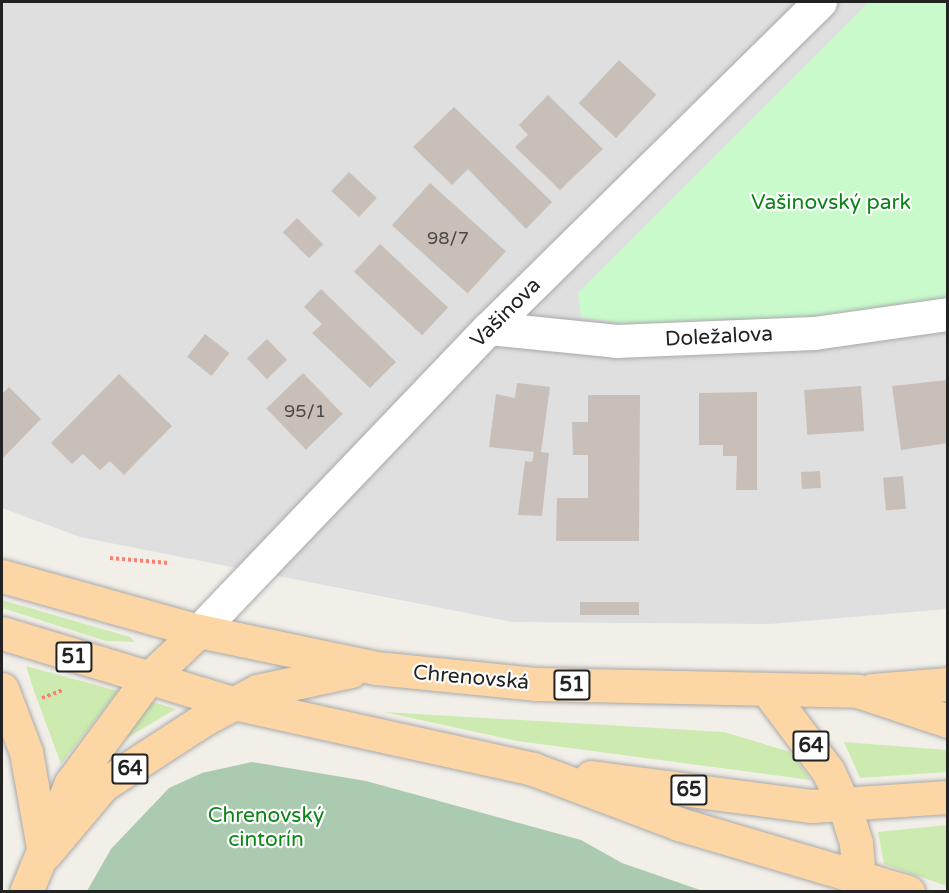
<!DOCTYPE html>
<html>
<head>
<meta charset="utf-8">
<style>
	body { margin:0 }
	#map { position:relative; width:949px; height:893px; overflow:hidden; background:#f2efe9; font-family:"Varela Round",sans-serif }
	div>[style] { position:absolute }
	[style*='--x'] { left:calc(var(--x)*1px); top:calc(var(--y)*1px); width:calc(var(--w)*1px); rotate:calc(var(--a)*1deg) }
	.residential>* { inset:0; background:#e0dfdf }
	.grass>* { inset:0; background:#cdebb0 }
	.cemetery>* { inset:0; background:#aacbaf }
	.park>* { inset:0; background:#c8facc }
	.building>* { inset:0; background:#c7bfb8; transform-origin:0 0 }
	.path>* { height:4px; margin-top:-2px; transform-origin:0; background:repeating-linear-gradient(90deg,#fa8072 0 3px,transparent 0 6px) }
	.roads { filter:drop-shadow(0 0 2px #a9a9a9) drop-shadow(0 0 2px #a9a9a9) }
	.street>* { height:33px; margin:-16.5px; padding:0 16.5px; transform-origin:16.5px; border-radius:16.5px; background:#fff }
	.primary>* { height:33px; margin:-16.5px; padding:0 16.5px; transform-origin:16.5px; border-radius:16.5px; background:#fcd6a4 }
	span { translate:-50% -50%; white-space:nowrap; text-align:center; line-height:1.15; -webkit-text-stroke:4.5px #fff; paint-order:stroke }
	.number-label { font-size:18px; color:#4b4948 }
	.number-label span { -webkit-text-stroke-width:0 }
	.shield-label span { padding:2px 4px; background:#fff; border:2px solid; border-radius:4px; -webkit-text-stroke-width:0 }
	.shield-label { font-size:20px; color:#222; font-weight:700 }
	.park-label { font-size:21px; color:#0c8416 }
	.street-label { font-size:21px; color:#222 }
	.frame { position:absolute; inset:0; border:3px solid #222; pointer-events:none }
</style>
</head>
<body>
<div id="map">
	<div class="residential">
		<div style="clip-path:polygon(2px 2px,947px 2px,947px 609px,770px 624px,512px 622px,80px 537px,2px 508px)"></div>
	</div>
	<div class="grass">
		<div style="clip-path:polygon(2px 600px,130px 637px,135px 642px,106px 641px,2px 608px)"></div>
		<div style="clip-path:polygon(26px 666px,118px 691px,61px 764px,34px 691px)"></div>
		<div style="clip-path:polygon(146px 700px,176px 709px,120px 742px)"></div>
		<div style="clip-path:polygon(384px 712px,724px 732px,790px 752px,811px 780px,517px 741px)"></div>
		<div style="clip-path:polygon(844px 742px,947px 750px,947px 772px,860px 778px)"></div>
		<div style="clip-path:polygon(947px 825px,947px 886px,884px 864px,878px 832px)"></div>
	</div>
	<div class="cemetery">
		<div style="clip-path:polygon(252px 762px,366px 781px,581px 840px,622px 863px,703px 891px,87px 891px,111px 849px,169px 788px,202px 773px)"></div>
	</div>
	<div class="park">
		<div style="clip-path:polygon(869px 2px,947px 2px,947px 303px,912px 311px,658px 329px,581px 317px,578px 293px)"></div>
	</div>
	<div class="building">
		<div style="left:619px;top:60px;width:51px;height:59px;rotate:43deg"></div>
		<div style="clip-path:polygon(548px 95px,603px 149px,560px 190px,515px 147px,528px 135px,519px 125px)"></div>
		<div style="clip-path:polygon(454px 107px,552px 202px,526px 229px,468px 169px,452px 185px,413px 147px)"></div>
		<div style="left:349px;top:172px;width:38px;height:26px;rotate:43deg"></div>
		<div style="left:430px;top:183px;width:102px;height:57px;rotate:42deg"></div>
		<div style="left:297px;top:218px;width:37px;height:20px;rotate:45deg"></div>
		<div style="left:380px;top:244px;width:93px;height:38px;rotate:43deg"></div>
		<div style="clip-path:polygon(321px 289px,396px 362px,370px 388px,312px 333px,322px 324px,304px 307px)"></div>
		<div style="left:205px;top:334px;width:31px;height:29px;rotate:38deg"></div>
		<div style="left:267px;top:339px;width:29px;height:28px;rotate:46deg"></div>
		<div style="left:303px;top:373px;width:57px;height:51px;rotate:46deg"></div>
		<div style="clip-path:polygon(119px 374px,172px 426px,124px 475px,110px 461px,100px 470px,83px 454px,72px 464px,51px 443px)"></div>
		<div style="clip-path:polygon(948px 380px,948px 443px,901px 450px,892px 386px)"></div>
		<div style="clip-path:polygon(517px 383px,550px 387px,541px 452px,549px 453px,542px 516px,518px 515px,525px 461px,532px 462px,534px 452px,489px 447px,496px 394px,515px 398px)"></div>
		<div style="left:861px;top:386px;width:45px;height:57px;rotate:86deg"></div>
		<div style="clip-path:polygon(9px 387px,41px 419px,2px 459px,2px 394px)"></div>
		<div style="clip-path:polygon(757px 392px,757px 490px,736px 490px,737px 456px,723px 456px,723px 445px,699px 445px,699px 393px)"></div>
		<div style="clip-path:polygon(588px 395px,640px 395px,639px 541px,556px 541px,557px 498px,588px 498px,588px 455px,573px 455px,572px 422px,588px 422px)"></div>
		<div style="left:820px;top:471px;width:17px;height:19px;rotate:87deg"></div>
		<div style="left:903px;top:476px;width:33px;height:20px;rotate:85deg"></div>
		<div style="left:580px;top:602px;width:59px;height:13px"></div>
	</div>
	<div class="path">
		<div style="--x:110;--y:558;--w:59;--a:4.8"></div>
		<div style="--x:42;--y:698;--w:22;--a:-21"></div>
	</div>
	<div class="roads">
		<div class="street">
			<div style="--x:489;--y:328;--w:128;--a:5.8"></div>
			<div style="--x:616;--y:341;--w:198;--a:-2.3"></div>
			<div style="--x:814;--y:333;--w:135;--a:-8.1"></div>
			<div style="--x:199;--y:631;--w:419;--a:-46.3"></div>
			<div style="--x:489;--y:328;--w:465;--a:-44.6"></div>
		</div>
		<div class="primary">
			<div style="--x:2;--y:576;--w:205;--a:15.6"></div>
			<div style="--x:199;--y:631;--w:181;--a:11.8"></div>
			<div style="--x:376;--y:668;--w:162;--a:5.7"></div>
			<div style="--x:537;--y:684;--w:321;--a:1.2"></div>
			<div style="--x:858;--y:691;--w:95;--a:18.4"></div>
			<div style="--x:2;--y:633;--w:241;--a:16.9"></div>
			<div style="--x:233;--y:703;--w:307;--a:12.4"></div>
			<div style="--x:533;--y:769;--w:156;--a:20.6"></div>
			<div style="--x:679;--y:824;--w:239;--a:16.5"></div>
			<div style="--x:2;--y:689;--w:67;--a:69.1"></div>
			<div style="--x:26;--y:752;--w:103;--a:79.9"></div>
			<div style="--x:872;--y:690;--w:76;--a:-4.5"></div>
			<div style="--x:768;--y:691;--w:100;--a:53.1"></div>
			<div style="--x:828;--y:771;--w:40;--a:65"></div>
			<div style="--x:845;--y:807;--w:38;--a:73"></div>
			<div style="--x:856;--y:843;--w:49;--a:85.3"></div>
			<div style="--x:591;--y:777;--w:223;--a:7.5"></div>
			<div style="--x:812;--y:806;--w:136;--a:-3.8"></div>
			<div style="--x:45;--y:854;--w:90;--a:-50"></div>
			<div style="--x:103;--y:785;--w:119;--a:-33"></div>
			<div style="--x:203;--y:720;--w:61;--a:-28.2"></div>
			<div style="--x:257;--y:691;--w:96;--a:-12"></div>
			<div style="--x:26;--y:892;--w:118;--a:-67.6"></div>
			<div style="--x:71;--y:783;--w:128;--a:-53.6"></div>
			<div style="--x:147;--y:680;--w:71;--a:-43.3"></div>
		</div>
	</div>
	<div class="number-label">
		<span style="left:448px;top:238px">98/7</span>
		<span style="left:305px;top:411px">95/1</span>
	</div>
	<div class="shield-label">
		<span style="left:74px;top:657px">51</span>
		<span style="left:572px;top:685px">51</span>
		<span style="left:811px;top:746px">64</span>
		<span style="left:130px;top:769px">64</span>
		<span style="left:689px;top:790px">65</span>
	</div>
	<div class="park-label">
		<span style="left:831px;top:203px">Vašinovský park</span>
		<span style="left:266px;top:828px">Chrenovský<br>cintorín</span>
	</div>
	<div class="street-label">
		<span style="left:506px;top:313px;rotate:-45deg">Vašinova</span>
		<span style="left:719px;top:337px;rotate:-3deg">Doležalova</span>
		<span style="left:471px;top:678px;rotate:5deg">Chrenovská</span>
	</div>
	<div class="frame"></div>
</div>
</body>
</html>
